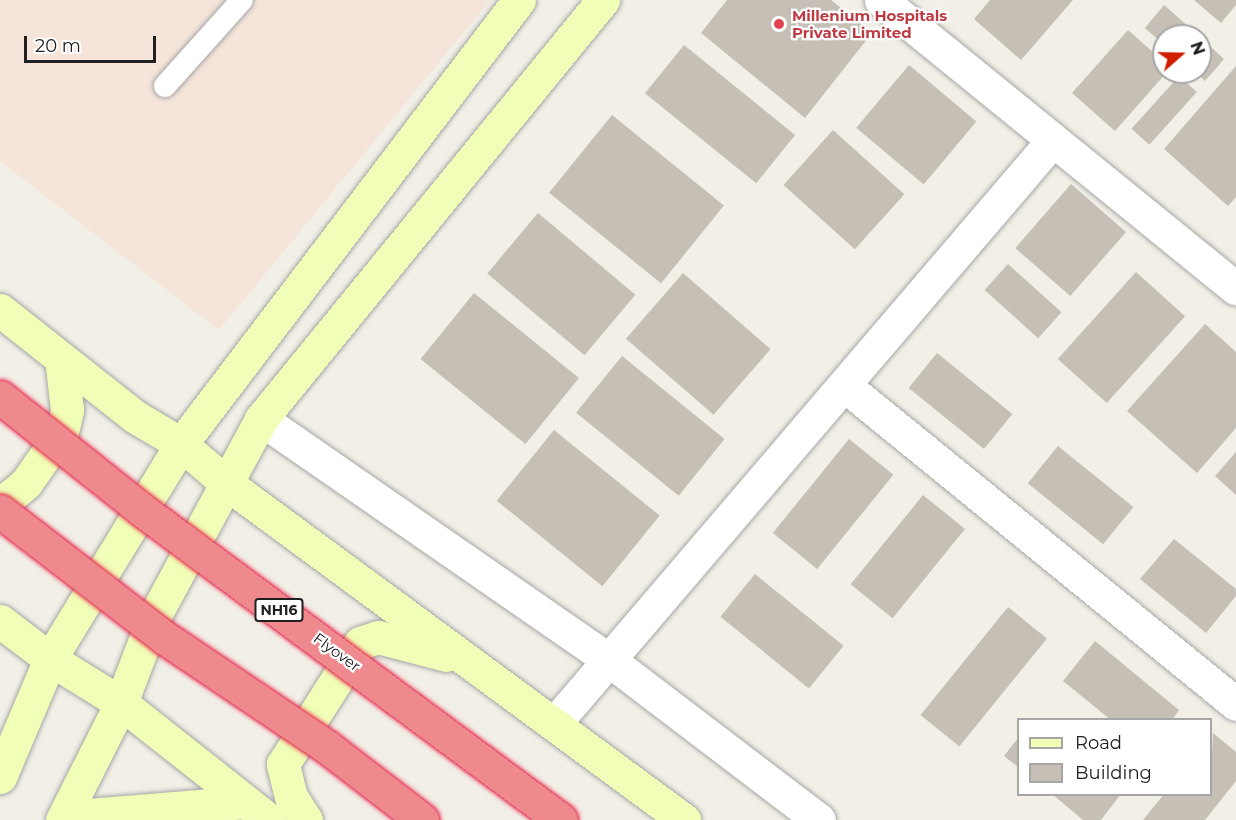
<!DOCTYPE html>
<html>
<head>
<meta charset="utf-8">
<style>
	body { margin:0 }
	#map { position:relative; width:1236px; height:820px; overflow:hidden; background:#f1efe6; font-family:Montserrat,sans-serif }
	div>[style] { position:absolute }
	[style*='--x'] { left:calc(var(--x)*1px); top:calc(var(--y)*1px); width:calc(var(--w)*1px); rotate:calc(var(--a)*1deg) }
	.military>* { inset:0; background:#f4e4d9 }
	.building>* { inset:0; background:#c6bfb5; transform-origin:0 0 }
	.roads { filter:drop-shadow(0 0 2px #a7a7a7) drop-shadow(0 0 2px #a7a7a7) }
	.lane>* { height:22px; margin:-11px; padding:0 11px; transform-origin:11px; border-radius:11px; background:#fff }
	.street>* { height:33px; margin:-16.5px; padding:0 16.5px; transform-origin:16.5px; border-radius:16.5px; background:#fff }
	.secondary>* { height:33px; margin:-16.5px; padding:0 16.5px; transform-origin:16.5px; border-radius:16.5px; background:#f0feb7 }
	.bridges { filter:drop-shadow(0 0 2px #e81a44) drop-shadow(0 0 2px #e81a44) }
	.highway-bridge>* { height:33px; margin:-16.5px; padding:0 16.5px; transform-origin:16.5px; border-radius:16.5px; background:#ee898d }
	.dots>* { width:16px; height:16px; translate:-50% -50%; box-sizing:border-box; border:3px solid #fff; border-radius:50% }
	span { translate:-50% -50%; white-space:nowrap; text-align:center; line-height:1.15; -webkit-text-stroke:4.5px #fff; paint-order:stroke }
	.shield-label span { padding:2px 4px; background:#fff; border:2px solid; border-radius:4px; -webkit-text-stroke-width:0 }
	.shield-label { font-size:14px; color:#202020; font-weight:700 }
	.health-label { font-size:15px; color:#be3a42; font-weight:700 }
	.left { translate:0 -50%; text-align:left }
	.street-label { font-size:15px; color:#202020 }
	.legend { position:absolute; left:1017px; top:718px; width:195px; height:78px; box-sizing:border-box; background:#fff; border:2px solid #a6a6a6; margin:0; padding:8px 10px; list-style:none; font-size:18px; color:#202020 }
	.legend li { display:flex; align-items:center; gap:12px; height:30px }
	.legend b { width:30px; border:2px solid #a6a6a6 }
	.north { position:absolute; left:1152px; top:24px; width:60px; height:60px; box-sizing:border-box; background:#fff; border:2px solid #a6a6a6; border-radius:50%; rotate:70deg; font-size:16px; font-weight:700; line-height:24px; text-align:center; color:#202020 }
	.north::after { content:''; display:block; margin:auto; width:21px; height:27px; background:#d01e00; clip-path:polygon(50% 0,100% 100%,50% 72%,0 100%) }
	.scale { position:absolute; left:24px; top:36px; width:132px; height:27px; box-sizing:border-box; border:3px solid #202020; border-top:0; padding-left:8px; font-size:18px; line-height:21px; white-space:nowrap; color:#202020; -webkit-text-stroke:4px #fff; paint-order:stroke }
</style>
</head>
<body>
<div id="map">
	<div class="military">
		<div style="clip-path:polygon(0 0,490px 0,219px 330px,0 161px)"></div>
	</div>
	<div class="building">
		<div style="clip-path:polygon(727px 0,831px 0,872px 33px,805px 118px,701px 33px)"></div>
		<div style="clip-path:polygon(990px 0,1073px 0,1021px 60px,974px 19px)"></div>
		<div style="clip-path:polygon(1194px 0,1236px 0,1236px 5px,1221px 23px)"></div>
		<div style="clip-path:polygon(1164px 5px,1199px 36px,1164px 36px,1164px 45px,1145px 28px)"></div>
		<div style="clip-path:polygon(1128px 30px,1164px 62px,1167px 72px,1115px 131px,1072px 93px)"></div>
		<div style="clip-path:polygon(1200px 37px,1224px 59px,1205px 81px,1195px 72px,1200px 72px)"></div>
		<div style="left:684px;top:45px;width:143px;height:62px;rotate:39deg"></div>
		<div style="left:909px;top:65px;width:88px;height:82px;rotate:40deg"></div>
		<div style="clip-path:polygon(1236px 66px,1236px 197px,1228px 206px,1164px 149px)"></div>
		<div style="left:1179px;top:76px;width:24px;height:71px;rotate:42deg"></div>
		<div style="left:612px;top:115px;width:144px;height:100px;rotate:39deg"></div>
		<div style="left:833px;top:130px;width:96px;height:74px;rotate:42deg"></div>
		<div style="left:1071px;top:184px;width:73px;height:85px;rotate:41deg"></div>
		<div style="left:538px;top:213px;width:127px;height:79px;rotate:40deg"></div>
		<div style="left:1008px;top:264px;width:72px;height:35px;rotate:42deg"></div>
		<div style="left:1136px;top:272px;width:66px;height:117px;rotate:42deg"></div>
		<div style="left:683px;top:273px;width:116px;height:87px;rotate:41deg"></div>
		<div style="left:474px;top:293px;width:135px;height:85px;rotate:39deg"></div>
		<div style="clip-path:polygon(1205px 324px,1236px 352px,1236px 428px,1197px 473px,1127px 411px)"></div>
		<div style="left:937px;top:353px;width:97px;height:45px;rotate:39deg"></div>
		<div style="left:622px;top:356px;width:132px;height:73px;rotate:39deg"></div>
		<div style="left:554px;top:430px;width:136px;height:91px;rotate:39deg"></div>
		<div style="left:849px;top:439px;width:57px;height:121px;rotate:39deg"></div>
		<div style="left:1058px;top:446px;width:97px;height:48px;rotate:39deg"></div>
		<div style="clip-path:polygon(1236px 452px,1236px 495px,1215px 476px)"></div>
		<div style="left:923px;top:495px;width:54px;height:115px;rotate:39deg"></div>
		<div style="clip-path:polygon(1174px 539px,1236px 589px,1236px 596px,1206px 633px,1140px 579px)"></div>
		<div style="left:755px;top:574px;width:114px;height:55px;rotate:39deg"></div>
		<div style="left:1008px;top:607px;width:50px;height:139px;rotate:39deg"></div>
		<div style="clip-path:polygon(1095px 641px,1179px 710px,1172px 720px,1111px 720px,1063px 681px)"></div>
		<div style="clip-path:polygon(1213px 733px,1236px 752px,1236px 781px,1205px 820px,1143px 820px,1164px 794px,1210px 794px)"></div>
		<div style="clip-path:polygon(1018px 738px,1018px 767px,1004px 756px)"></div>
		<div style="clip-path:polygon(1052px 794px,1121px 794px,1101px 820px,1083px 820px)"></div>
	</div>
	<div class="roads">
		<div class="lane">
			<div style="--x:165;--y:86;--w:115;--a:-48.2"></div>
		</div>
		<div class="street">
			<div style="--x:881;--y:0;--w:457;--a:39.1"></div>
			<div style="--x:844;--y:385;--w:505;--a:39.14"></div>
			<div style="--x:261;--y:419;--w:423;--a:34.7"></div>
			<div style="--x:609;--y:660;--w:264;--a:37.3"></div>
			<div style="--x:554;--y:724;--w:768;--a:-49.49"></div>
		</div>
		<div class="secondary">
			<div style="--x:0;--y:310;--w:171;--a:38.3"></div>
			<div style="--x:134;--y:416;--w:55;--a:30.8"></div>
			<div style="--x:181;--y:444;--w:60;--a:40.9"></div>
			<div style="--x:226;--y:483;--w:569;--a:36.35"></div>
			<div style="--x:0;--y:505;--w:34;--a:-40"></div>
			<div style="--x:26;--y:483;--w:62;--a:-54.8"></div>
			<div style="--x:62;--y:432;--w:23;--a:-77"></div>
			<div style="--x:67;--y:410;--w:52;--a:-96.6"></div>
			<div style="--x:0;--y:621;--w:63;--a:37.2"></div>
			<div style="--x:50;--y:659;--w:84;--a:31.8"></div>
			<div style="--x:121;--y:703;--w:189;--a:38.3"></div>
			<div style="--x:0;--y:777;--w:128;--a:-67"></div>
			<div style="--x:50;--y:659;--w:252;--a:-58.6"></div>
			<div style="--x:181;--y:444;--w:558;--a:-52.72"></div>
			<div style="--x:64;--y:817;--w:182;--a:-4.7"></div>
			<div style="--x:62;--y:820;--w:131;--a:-63.2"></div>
			<div style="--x:121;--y:703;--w:90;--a:-69.1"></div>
			<div style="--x:153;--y:619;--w:227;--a:-61.6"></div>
			<div style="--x:261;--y:419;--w:541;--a:-50.78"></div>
			<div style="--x:306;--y:820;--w:27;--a:-123"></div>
			<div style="--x:291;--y:797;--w:34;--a:-104"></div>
			<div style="--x:283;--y:764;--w:143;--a:-57.5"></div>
			<div style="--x:360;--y:643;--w:19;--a:-18"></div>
			<div style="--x:378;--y:637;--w:70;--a:14.8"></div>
		</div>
	</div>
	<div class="bridges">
		<div class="highway-bridge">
			<div style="--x:0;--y:397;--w:181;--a:38.5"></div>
			<div style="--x:142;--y:510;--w:521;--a:36.5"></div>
			<div style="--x:0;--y:511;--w:208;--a:37.6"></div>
			<div style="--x:165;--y:638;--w:195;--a:33.9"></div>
			<div style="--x:327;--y:747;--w:120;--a:37.5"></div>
		</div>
	</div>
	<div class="dots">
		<div style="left:779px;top:24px;background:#e0444e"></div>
	</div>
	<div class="shield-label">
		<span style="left:279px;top:610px">NH16</span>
	</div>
	<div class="health-label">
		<span class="left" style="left:792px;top:24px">Millenium Hospitals<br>Private Limited</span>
	</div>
	<div class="street-label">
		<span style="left:337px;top:652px;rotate:36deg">Flyover</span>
	</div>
	<ul class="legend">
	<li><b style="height:8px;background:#f0feb7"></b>Road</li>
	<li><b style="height:16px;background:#c6bfb5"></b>Building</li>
	</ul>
	<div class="north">N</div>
	<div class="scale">20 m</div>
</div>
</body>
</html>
